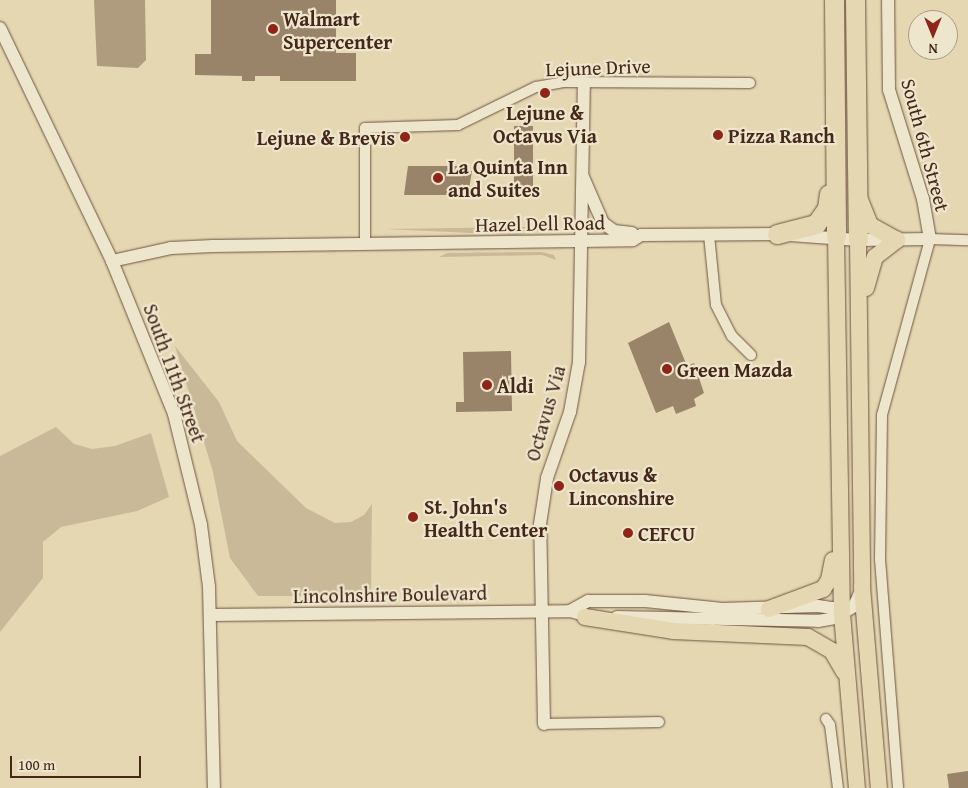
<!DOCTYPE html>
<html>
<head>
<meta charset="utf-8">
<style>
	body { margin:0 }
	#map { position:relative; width:968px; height:788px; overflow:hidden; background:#e5d7b2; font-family:"Gentium Book Plus",serif }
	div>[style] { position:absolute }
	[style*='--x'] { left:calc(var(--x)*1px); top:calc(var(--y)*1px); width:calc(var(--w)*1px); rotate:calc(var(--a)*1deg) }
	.green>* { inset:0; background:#cab998 }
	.water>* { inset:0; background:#af9c7e }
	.building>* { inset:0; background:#998369; transform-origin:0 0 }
	.roads { filter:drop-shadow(0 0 1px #6e5440) drop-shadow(0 0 1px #6e5440) }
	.minor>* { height:10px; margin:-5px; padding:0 5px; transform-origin:5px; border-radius:5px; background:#eee5cd }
	.tertiary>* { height:12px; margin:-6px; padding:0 6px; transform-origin:6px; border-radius:6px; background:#eee5cd }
	.primary>* { height:16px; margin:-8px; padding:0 8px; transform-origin:8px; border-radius:8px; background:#e5d7b2 }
	.motorway>* { height:19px; margin:-9.5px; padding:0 9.5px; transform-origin:9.5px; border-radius:9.5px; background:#e5d7b2 }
	.dots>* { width:14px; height:14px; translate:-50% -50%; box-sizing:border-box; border:2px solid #eee5cd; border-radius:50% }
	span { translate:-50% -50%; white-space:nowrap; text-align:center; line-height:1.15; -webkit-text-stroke:4.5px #eee5cd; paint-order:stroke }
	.poi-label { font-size:20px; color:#46281a; font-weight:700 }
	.left { translate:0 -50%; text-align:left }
	.right { translate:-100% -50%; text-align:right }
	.street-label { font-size:20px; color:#46281a }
	.north { position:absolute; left:908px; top:10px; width:50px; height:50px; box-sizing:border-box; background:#eee5cd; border:1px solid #ab9985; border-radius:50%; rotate:180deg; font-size:14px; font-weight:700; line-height:20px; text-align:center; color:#46281a }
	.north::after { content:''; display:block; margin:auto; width:18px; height:22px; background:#8f2418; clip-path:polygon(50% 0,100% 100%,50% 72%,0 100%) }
	.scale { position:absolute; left:10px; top:756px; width:131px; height:22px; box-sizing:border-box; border:2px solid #46281a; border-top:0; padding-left:6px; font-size:15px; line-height:18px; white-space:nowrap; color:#46281a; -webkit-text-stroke:4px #eee5cd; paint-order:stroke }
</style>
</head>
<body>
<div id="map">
	<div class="green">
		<div style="clip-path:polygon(555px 220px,547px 229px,516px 235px,385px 229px,535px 227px)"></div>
		<div style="clip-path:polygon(542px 252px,554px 255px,556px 260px,542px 255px,439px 257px,447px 253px)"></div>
		<div style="clip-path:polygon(175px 346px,219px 402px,237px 441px,306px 508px,335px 523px,351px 522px,364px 515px,372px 504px,371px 596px,258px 596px,230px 558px,213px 472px)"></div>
		<div style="clip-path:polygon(56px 427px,74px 444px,92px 449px,115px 446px,151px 433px,169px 497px,137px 511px,61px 527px,43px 542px,43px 578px,0 632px,0 456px)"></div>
	</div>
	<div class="water">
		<div style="clip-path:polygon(94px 0,145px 0,146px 60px,138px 68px,97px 66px)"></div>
	</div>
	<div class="building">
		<div style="clip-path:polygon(211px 0,336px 0,336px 53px,356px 53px,356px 81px,280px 81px,280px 76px,255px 76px,255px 81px,242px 81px,242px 76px,195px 75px,195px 54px,211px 54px)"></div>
		<div style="left:514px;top:126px;width:19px;height:64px"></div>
		<div style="clip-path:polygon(408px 166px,464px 166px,464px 171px,472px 171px,468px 195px,404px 195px)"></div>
		<div style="clip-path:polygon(669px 322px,687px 366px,694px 363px,704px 393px,694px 399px,696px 406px,676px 414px,673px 406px,656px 413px,628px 343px)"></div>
		<div style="clip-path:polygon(511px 351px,512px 411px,456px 412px,456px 402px,464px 402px,463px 352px)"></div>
		<div style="clip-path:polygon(968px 771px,968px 788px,949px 788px,947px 774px)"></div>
	</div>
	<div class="roads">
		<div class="minor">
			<div style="--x:709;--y:235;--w:70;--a:84.3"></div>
			<div style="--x:716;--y:305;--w:35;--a:63"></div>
			<div style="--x:732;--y:336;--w:27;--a:45"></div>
			<div style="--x:365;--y:244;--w:116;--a:-90"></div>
			<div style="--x:365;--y:128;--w:93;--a:-1.8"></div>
			<div style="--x:458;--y:125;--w:87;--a:-26"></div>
			<div style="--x:536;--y:87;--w:28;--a:-10"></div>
			<div style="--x:564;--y:82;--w:186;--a:0.3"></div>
			<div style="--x:826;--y:719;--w:7;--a:56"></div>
			<div style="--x:830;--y:725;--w:64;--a:82.8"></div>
			<div style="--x:544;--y:724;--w:115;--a:-1"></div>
			<div style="--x:898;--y:788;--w:230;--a:-94.5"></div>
			<div style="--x:880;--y:559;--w:144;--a:-89.2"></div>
			<div style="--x:882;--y:415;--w:182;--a:-74.7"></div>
			<div style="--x:930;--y:239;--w:38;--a:2"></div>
		</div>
		<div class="tertiary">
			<div style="--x:0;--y:28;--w:259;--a:64.3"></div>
			<div style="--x:112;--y:261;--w:165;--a:67.9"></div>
			<div style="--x:174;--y:414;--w:114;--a:76.3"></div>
			<div style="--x:201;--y:525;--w:63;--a:82.6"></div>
			<div style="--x:209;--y:587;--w:201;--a:88.6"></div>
			<div style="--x:583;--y:177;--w:50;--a:66.5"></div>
			<div style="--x:603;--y:223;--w:14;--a:36"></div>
			<div style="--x:614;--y:231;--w:18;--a:6"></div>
			<div style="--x:112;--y:261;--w:60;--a:-12.4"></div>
			<div style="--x:171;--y:248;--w:42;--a:-2.7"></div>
			<div style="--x:213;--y:246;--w:420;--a:-0.8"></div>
			<div style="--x:633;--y:240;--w:9;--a:-32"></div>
			<div style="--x:641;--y:235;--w:136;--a:-0.4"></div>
			<div style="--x:777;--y:234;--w:81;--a:4.2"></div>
			<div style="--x:858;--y:240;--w:72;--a:-0.8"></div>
			<div style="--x:930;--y:239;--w:41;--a:-99.9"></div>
			<div style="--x:923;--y:199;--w:114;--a:-107.3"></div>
			<div style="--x:889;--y:90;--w:90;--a:-90.6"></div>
			<div style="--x:570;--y:611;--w:21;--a:-29"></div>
			<div style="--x:588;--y:601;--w:57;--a:0"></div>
			<div style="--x:645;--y:601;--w:77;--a:5.9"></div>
			<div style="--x:722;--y:609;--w:96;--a:-1.8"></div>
			<div style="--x:818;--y:606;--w:15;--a:8"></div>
			<div style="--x:833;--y:608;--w:11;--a:34"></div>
			<div style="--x:211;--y:615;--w:359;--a:-0.6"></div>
			<div style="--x:570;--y:611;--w:23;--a:15"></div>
			<div style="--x:617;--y:617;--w:201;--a:1.1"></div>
			<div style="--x:818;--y:621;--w:17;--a:-10"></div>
			<div style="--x:835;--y:618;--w:22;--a:-32"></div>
			<div style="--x:854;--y:606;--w:19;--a:-65"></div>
			<div style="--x:544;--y:724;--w:200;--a:-91.1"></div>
			<div style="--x:540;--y:524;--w:47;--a:-81.3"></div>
			<div style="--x:547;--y:478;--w:70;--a:-70.8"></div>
			<div style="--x:570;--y:412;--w:51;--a:-79.8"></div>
			<div style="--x:579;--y:362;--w:279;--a:-89"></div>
		</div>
		<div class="primary">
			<div style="--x:860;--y:200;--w:27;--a:68"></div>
			<div style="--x:870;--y:225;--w:31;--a:29"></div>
			<div style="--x:836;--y:236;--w:378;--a:89.1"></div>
			<div style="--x:842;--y:614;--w:175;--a:85.1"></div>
			<div style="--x:858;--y:240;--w:347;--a:89.3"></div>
			<div style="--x:862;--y:587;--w:202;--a:85.2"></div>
			<div style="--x:866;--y:288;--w:32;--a:-74"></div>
			<div style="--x:875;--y:257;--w:28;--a:-38"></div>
			<div style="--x:769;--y:609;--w:58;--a:-20.3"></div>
			<div style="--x:823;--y:589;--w:11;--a:-56"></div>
			<div style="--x:829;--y:580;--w:20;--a:-79"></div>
			<div style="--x:585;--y:617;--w:89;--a:9"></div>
			<div style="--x:673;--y:631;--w:135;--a:2.5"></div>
			<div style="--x:808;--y:637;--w:28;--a:30"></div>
			<div style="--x:832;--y:651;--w:24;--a:60"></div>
		</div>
		<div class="motorway">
			<div style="--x:834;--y:0;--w:236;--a:89.5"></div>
			<div style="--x:855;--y:0;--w:240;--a:89.3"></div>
			<div style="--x:777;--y:234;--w:40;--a:-14.4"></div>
			<div style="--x:816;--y:224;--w:19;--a:-55"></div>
			<div style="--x:827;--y:208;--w:14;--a:-82"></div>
		</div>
	</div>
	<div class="dots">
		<div style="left:273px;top:29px;background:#8f2418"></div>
		<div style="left:545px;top:93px;background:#8f2418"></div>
		<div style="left:718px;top:135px;background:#8f2418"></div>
		<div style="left:405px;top:137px;background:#8f2418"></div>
		<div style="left:438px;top:178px;background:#8f2418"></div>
		<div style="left:667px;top:369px;background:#8f2418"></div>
		<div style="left:487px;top:385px;background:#8f2418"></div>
		<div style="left:559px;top:486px;background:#8f2418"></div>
		<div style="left:413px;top:517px;background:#8f2418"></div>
		<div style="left:628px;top:533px;background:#8f2418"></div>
	</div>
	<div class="poi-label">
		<span class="left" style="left:283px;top:30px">Walmart<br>Supercenter</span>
		<span style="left:545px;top:124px">Lejune &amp;<br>Octavus Via</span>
		<span class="left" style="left:728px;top:135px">Pizza Ranch</span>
		<span class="right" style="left:395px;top:137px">Lejune &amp; Brevis</span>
		<span class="left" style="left:448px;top:178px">La Quinta Inn<br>and Suites</span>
		<span class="left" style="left:677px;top:369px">Green Mazda</span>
		<span class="left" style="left:497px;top:385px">Aldi</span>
		<span class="left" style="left:569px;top:486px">Octavus &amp;<br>Linconshire</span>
		<span class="left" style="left:424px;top:518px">St. John's<br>Health Center</span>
		<span class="left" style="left:638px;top:533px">CEFCU</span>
	</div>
	<div class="street-label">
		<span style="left:598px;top:67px;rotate:-2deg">Lejune Drive</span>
		<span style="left:926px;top:145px;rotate:75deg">South 6th Street</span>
		<span style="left:540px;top:223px;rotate:-1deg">Hazel Dell Road</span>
		<span style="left:175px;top:373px;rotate:70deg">South 11th Street</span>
		<span style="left:545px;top:413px;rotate:-74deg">Octavus Via</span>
		<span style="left:390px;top:594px;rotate:-1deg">Lincolnshire Boulevard</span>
	</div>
	<div class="north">N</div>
	<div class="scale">100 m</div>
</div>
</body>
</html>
